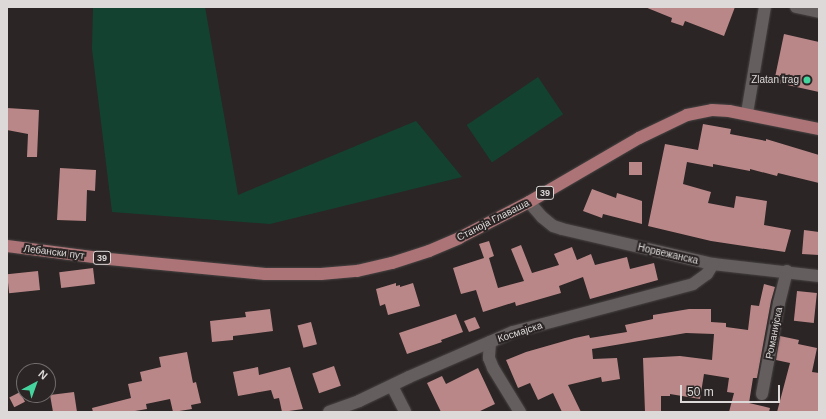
<!DOCTYPE html>
<html>
<head>
<meta charset="utf-8">
<style>
	body { margin:0 }
	#map { position:relative; width:826px; height:419px; overflow:hidden; background:#2b2525; font-family:Helvetica,sans-serif }
	div>[style] { position:absolute }
	[style*='--x'] { left:calc(var(--x)*1px); top:calc(var(--y)*1px); width:calc(var(--w)*1px); rotate:calc(var(--a)*1deg) }
	.green>* { inset:0; background:#134330; transform-origin:0 0 }
	.building>* { inset:0; background:#ba8788; transform-origin:0 0 }
	.roads { filter:drop-shadow(0 0 1px #484343) drop-shadow(0 0 1px #484343) }
	.street>* { height:12px; margin:-6px; padding:0 6px; transform-origin:6px; border-radius:6px; background:#655e5e }
	.primary>* { height:12px; margin:-6px; padding:0 6px; transform-origin:6px; border-radius:6px; background:#ac7477 }
	.dots>* { width:11px; height:11px; translate:-50% -50%; box-sizing:border-box; border:2px solid #2b2525; border-radius:50% }
	span { translate:-50% -50%; white-space:nowrap; text-align:center; line-height:1.15; -webkit-text-stroke:4px #2b2525; paint-order:stroke }
	.shield-label span { padding:1px 3px; background:#2b2525; border:1px solid; border-radius:3px; -webkit-text-stroke-width:0 }
	.shield-label { font-size:9px; color:#ddd9d9; font-weight:700 }
	.poi-label { font-size:10px; color:#ddd9d9 }
	.right { translate:-100% -50%; text-align:right }
	.street-label { font-size:10px; color:#ddd9d9 }
	.frame { position:absolute; inset:0; border:8px solid #ddd9d9; pointer-events:none }
	.north { position:absolute; left:16px; top:363px; width:40px; height:40px; box-sizing:border-box; background:#2b2525; border:1px solid #726d6d; border-radius:50%; rotate:41deg; font-size:11px; font-weight:700; line-height:16px; text-align:center; color:#ddd9d9 }
	.north::after { content:''; display:block; margin:auto; width:14px; height:18px; background:#46d49e; clip-path:polygon(50% 0,100% 100%,50% 72%,0 100%) }
	.scale { position:absolute; left:680px; top:385px; width:100px; height:18px; box-sizing:border-box; border:2px solid #ddd9d9; border-top:0; padding-left:5px; font-size:12px; line-height:14px; white-space:nowrap; color:#ddd9d9; -webkit-text-stroke:3px #2b2525; paint-order:stroke }
</style>
</head>
<body>
<div id="map">
	<div class="green">
		<div style="clip-path:polygon(93px 7px,205px 7px,238px 195px,416px 121px,462px 177px,270px 224px,112px 212px,92px 49px)"></div>
		<div style="left:538px;top:77px;width:45px;height:86px;rotate:56deg"></div>
	</div>
	<div class="building">
		<div style="clip-path:polygon(645px 7px,735px 7px,724px 36px,685px 21px,683px 26px,671px 22px,672px 18px)"></div>
		<div style="clip-path:polygon(784px 34px,819px 42px,819px 92px,774px 82px)"></div>
		<div style="clip-path:polygon(7px 108px,39px 110px,37px 157px,27px 157px,28px 134px,7px 130px)"></div>
		<div style="clip-path:polygon(703px 124px,731px 129px,730px 134px,766px 141px,766px 139px,819px 155px,819px 183px,778px 173px,777px 176px,750px 169px,750px 171px,713px 164px,713px 167px,687px 162px,683px 184px,711px 192px,708px 203px,734px 208px,736px 196px,767px 201px,764px 225px,791px 230px,785px 252px,711px 241px,648px 226px,665px 144px,698px 150px)"></div>
		<div style="left:629px;top:162px;width:13px;height:13px"></div>
		<div style="clip-path:polygon(60px 168px,96px 170px,95px 191px,87px 190px,86px 221px,57px 220px)"></div>
		<div style="clip-path:polygon(592px 189px,616px 198px,617px 193px,642px 201px,642px 224px,603px 214px,602px 218px,583px 211px)"></div>
		<div style="clip-path:polygon(804px 230px,819px 232px,819px 255px,802px 254px)"></div>
		<div style="clip-path:polygon(489px 241px,494px 256px,489px 258px,498px 288px,524px 281px,511px 249px,521px 245px,532px 273px,559px 265px,554px 254px,572px 247px,577px 260px,591px 254px,595px 265px,627px 257px,630px 269px,654px 263px,658px 280px,590px 299px,583px 277px,559px 286px,561px 293px,516px 306px,515px 302px,483px 312px,476px 290px,461px 294px,453px 268px,484px 258px,479px 244px)"></div>
		<div style="left:93px;top:268px;width:16px;height:34px;rotate:83deg"></div>
		<div style="left:38px;top:271px;width:19px;height:31px;rotate:84deg"></div>
		<div style="clip-path:polygon(396px 283px,396px 286px,400px 285px,400px 287px,413px 283px,420px 306px,388px 315px,385px 304px,380px 306px,376px 289px)"></div>
		<div style="clip-path:polygon(764px 284px,775px 287px,771px 301px,757px 378px,753px 378px,749px 403px,770px 408px,769px 412px,729px 412px,734px 393px,727px 392px,729px 378px,704px 374px,700px 399px,670px 394px,670px 396px,661px 396px,661px 412px,645px 412px,643px 358px,680px 356px,712px 360px,714px 334px,686px 333px,592px 349px,593px 359px,617px 358px,620px 379px,602px 382px,601px 377px,568px 385px,581px 412px,562px 412px,553px 393px,538px 400px,530px 383px,518px 388px,506px 360px,526px 352px,575px 338px,589px 335px,590px 338px,627px 332px,625px 325px,653px 319px,653px 315px,689px 309px,711px 309px,711px 322px,726px 323px,726px 327px,748px 330px,751px 305px,759px 306px)"></div>
		<div style="left:797px;top:291px;width:20px;height:30px;rotate:6deg"></div>
		<div style="clip-path:polygon(270px 309px,273px 331px,233px 336px,233px 340px,212px 342px,210px 321px,246px 317px,245px 312px)"></div>
		<div style="clip-path:polygon(456px 314px,463px 332px,441px 340px,442px 342px,407px 354px,399px 333px)"></div>
		<div style="clip-path:polygon(475px 317px,480px 328px,469px 332px,464px 321px)"></div>
		<div style="left:311px;top:322px;width:23px;height:14px;rotate:75deg"></div>
		<div style="clip-path:polygon(780px 336px,799px 340px,798px 344px,817px 348px,812px 372px,819px 373px,819px 412px,777px 412px,790px 363px,776px 360px)"></div>
		<div style="clip-path:polygon(187px 352px,193px 383px,196px 382px,201px 403px,191px 405px,192px 409px,173px 412px,170px 399px,146px 404px,147px 409px,129px 412px,93px 412px,92px 408px,131px 398px,128px 384px,142px 381px,140px 372px,161px 367px,159px 357px)"></div>
		<div style="left:334px;top:366px;width:21px;height:23px;rotate:71deg"></div>
		<div style="clip-path:polygon(258px 367px,259px 375px,290px 367px,303px 409px,282px 412px,279px 398px,274px 399px,271px 390px,238px 396px,233px 372px)"></div>
		<div style="clip-path:polygon(478px 368px,495px 404px,478px 412px,441px 412px,427px 383px,442px 376px,446px 384px)"></div>
		<div style="left:20px;top:392px;width:11px;height:12px;rotate:63deg"></div>
		<div style="clip-path:polygon(74px 392px,77px 412px,53px 412px,50px 395px)"></div>
	</div>
	<div class="roads">
		<div class="street">
			<div style="--x:796;--y:7;--w:24;--a:12"></div>
			<div style="--x:747;--y:113;--w:108;--a:-80.4"></div>
			<div style="--x:529;--y:202;--w:20;--a:49"></div>
			<div style="--x:542;--y:217;--w:14;--a:39"></div>
			<div style="--x:553;--y:226;--w:9;--a:18"></div>
			<div style="--x:562;--y:229;--w:155;--a:13.1"></div>
			<div style="--x:713;--y:264;--w:107;--a:6.5"></div>
			<div style="--x:490;--y:342;--w:16;--a:94"></div>
			<div style="--x:489;--y:358;--w:11;--a:68"></div>
			<div style="--x:493;--y:368;--w:52;--a:58.5"></div>
			<div style="--x:392;--y:386;--w:29;--a:63"></div>
			<div style="--x:762;--y:394;--w:93;--a:-79.4"></div>
			<div style="--x:779;--y:303;--w:33;--a:-76"></div>
			<div style="--x:329;--y:412;--w:32;--a:-20"></div>
			<div style="--x:359;--y:401;--w:55;--a:-25.6"></div>
			<div style="--x:409;--y:377;--w:113;--a:-23.4"></div>
			<div style="--x:513;--y:332;--w:186;--a:-14.9"></div>
			<div style="--x:693;--y:284;--w:17;--a:-36"></div>
			<div style="--x:707;--y:274;--w:12;--a:-59"></div>
		</div>
		<div class="primary">
			<div style="--x:7;--y:246;--w:103;--a:7.3"></div>
			<div style="--x:109;--y:259;--w:157;--a:5.5"></div>
			<div style="--x:265;--y:274;--w:56;--a:0"></div>
			<div style="--x:321;--y:274;--w:36;--a:-5"></div>
			<div style="--x:357;--y:271;--w:36;--a:-13"></div>
			<div style="--x:392;--y:263;--w:39;--a:-18"></div>
			<div style="--x:429;--y:251;--w:33;--a:-23"></div>
			<div style="--x:459;--y:238;--w:79;--a:-27.2"></div>
			<div style="--x:529;--y:202;--w:127;--a:-30.2"></div>
			<div style="--x:639;--y:138;--w:53;--a:-25.6"></div>
			<div style="--x:687;--y:115;--w:25;--a:-11"></div>
			<div style="--x:712;--y:110;--w:17;--a:3"></div>
			<div style="--x:729;--y:111;--w:92;--a:11.3"></div>
		</div>
	</div>
	<div class="dots">
		<div style="left:807px;top:80px;background:#46d49e"></div>
	</div>
	<div class="shield-label">
		<span style="left:545px;top:193px">39</span>
		<span style="left:102px;top:258px">39</span>
	</div>
	<div class="poi-label">
		<span class="right" style="left:799px;top:80px">Zlatan trag</span>
	</div>
	<div class="street-label">
		<span style="left:493px;top:220px;rotate:-27deg">Станоја Главаша</span>
		<span style="left:54px;top:252px;rotate:7deg">Лебански пут</span>
		<span style="left:668px;top:254px;rotate:13deg">Норвежанска</span>
		<span style="left:520px;top:332px;rotate:-18deg">Космајска</span>
		<span style="left:774px;top:333px;rotate:-79deg">Романијска</span>
	</div>
	<div class="frame"></div>
	<div class="north">N</div>
	<div class="scale">50 m</div>
</div>
</body>
</html>
